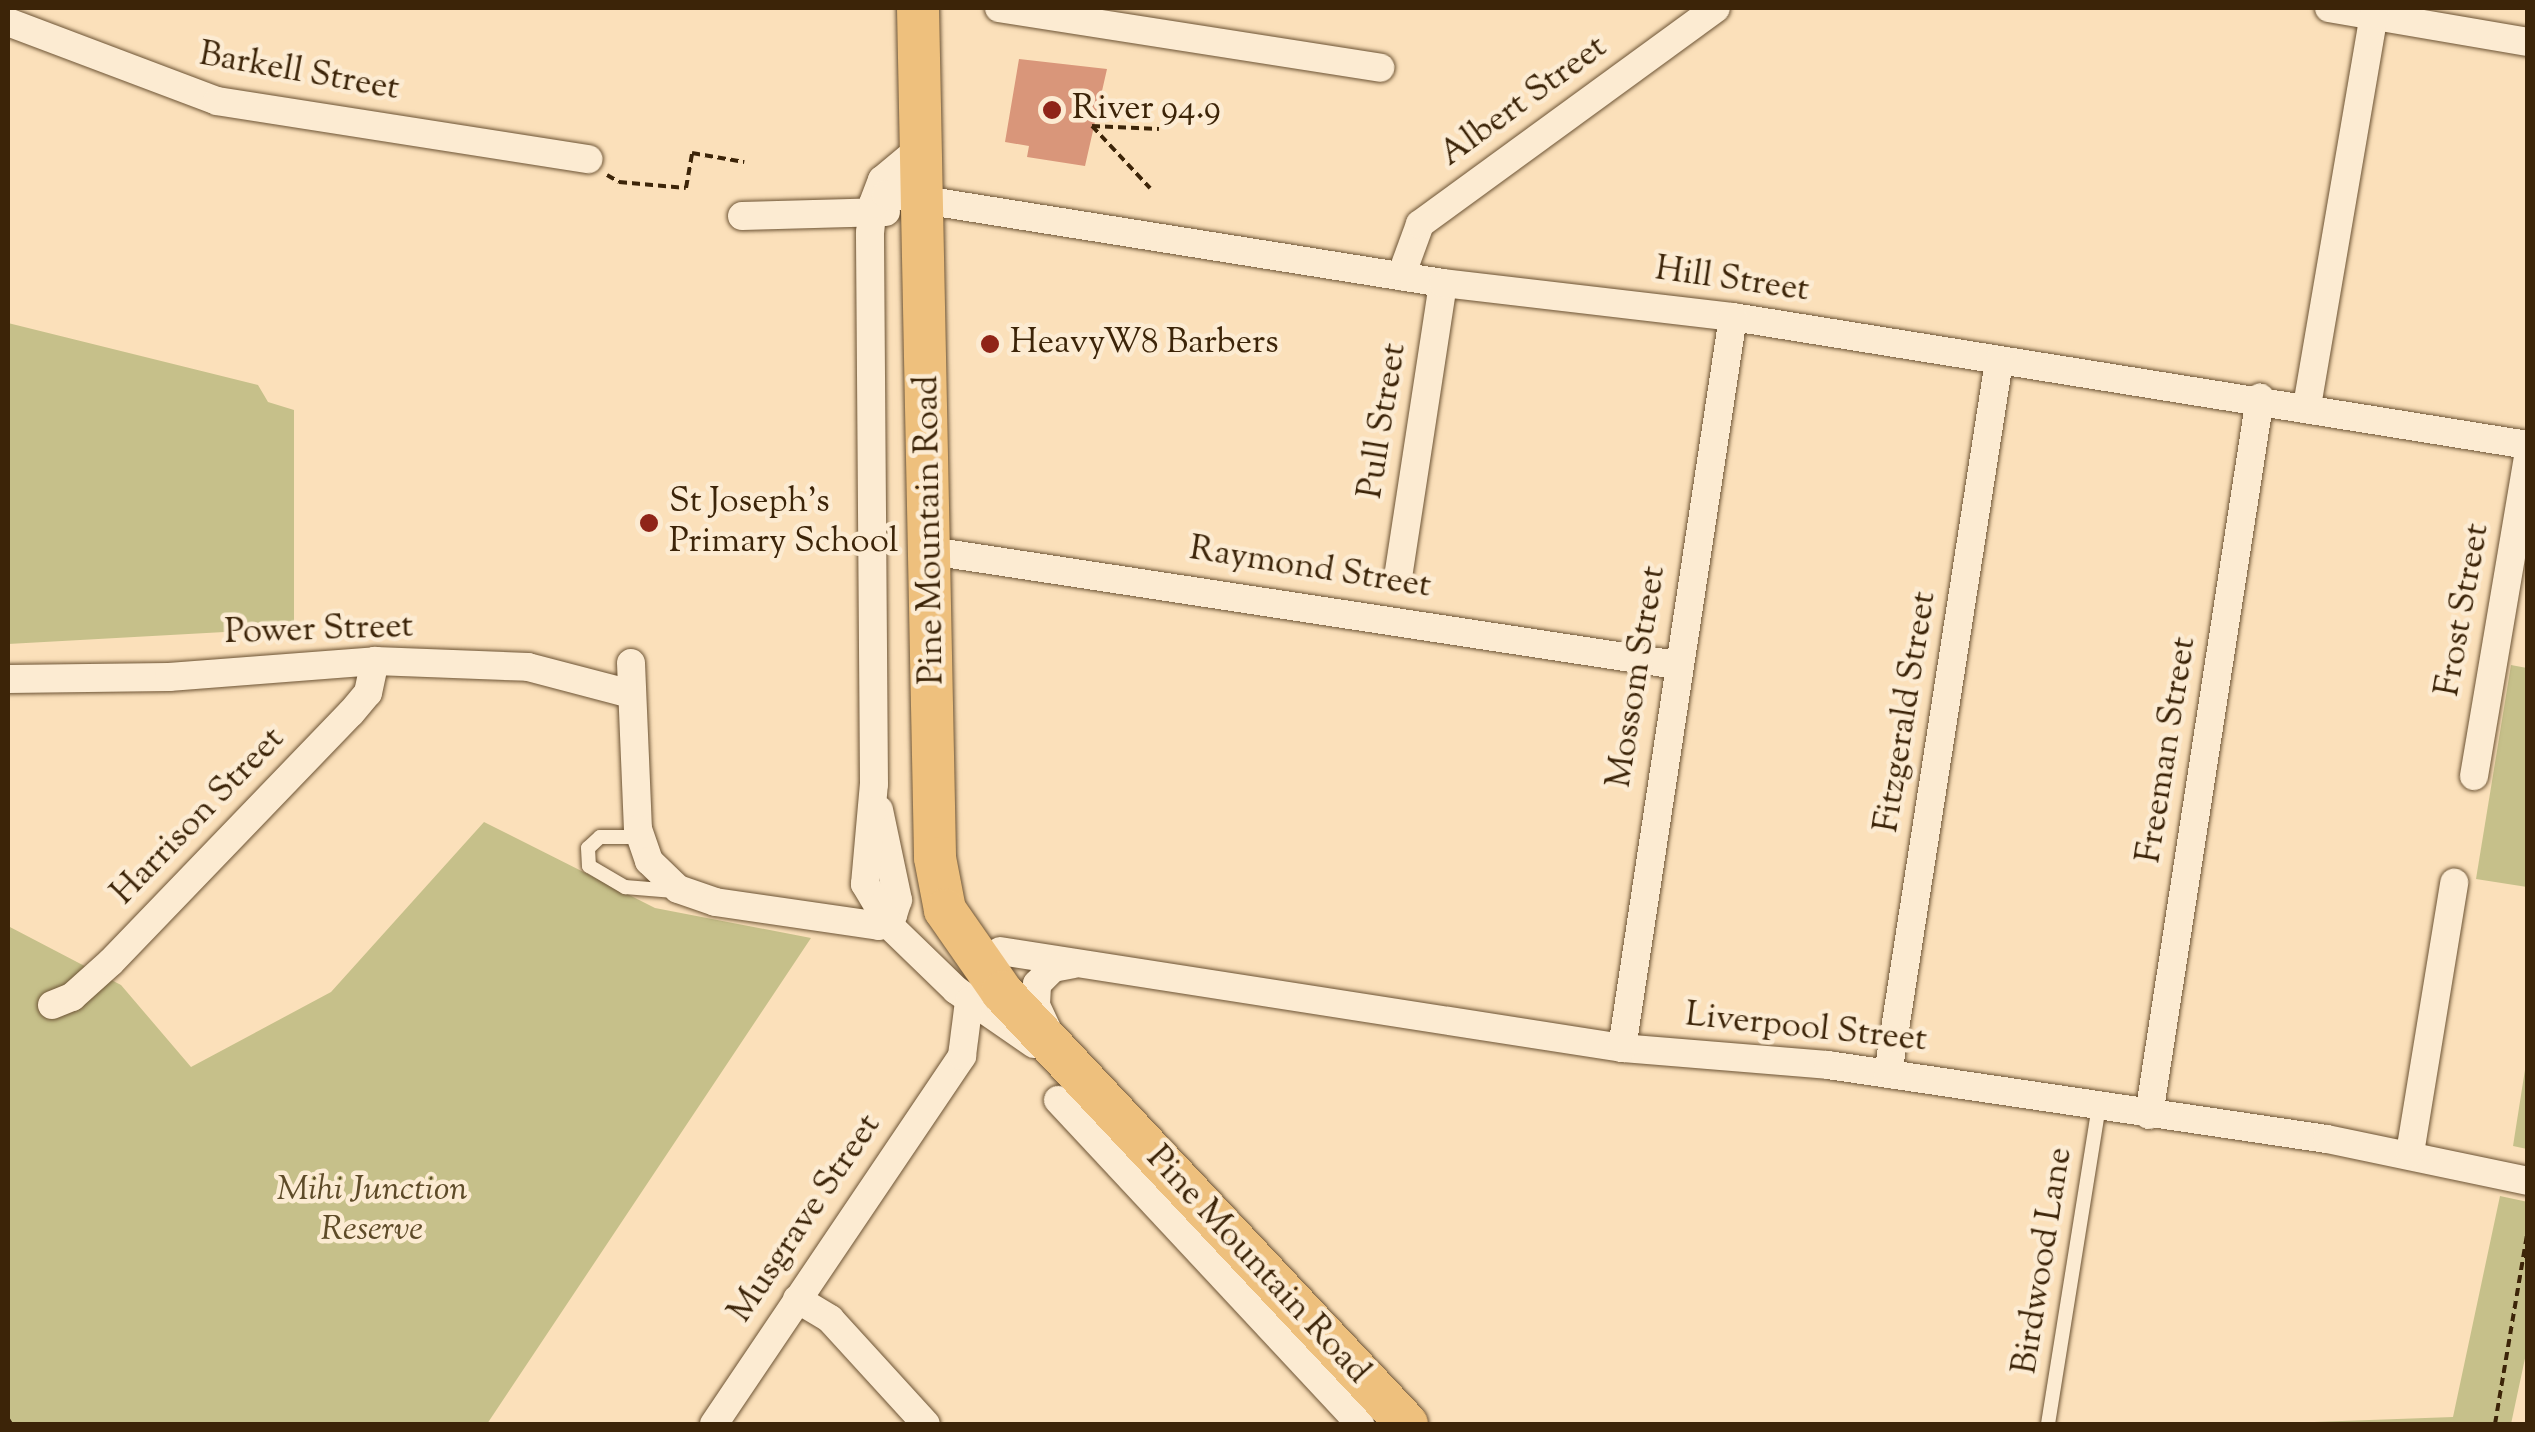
<!DOCTYPE html>
<html>
<head>
<meta charset="utf-8">
<style>
	body { margin:0 }
	#map { position:relative; width:2535px; height:1432px; overflow:hidden; background:#fbe0ba; font-family:"Sorts Mill Goudy",serif }
	div>[style] { position:absolute }
	[style*='--x'] { left:calc(var(--x)*1px); top:calc(var(--y)*1px); width:calc(var(--w)*1px); rotate:calc(var(--a)*1deg) }
	.green>* { inset:0; background:#c6c08a }
	.building>* { inset:0; background:#d9967a }
	.path>* { height:4px; margin-top:-2px; transform-origin:0; background:repeating-linear-gradient(90deg,#3c2408 0 8px,transparent 0 13px) }
	.roads { filter:drop-shadow(0 0 2px #6c5334) drop-shadow(0 0 2px #6c5334) }
	.service>* { height:14px; margin:-7px; padding:0 7px; transform-origin:7px; border-radius:7px; background:#fcebd2 }
	.minor>* { height:28px; margin:-14px; padding:0 14px; transform-origin:14px; border-radius:14px; background:#fcebd2 }
	.primary>* { height:42px; margin:-21px; padding:0 21px; transform-origin:21px; border-radius:21px; background:#eec07d }
	.dots>* { width:28px; height:28px; translate:-50% -50%; box-sizing:border-box; border:5px solid #fcebd2; border-radius:50% }
	span { translate:-50% -50%; white-space:nowrap; text-align:center; line-height:1.15; -webkit-text-stroke:9px #fcebd2; paint-order:stroke }
	.street-label { font-size:35px; color:#3c2408 }
	.poi-label { font-size:35px; color:#3c2408 }
	.left { translate:0 -50%; text-align:left }
	.park-label { font-size:35px; color:#5e4b28; font-style:italic }
	.frame { position:absolute; inset:0; border:10px solid #3c2408; pointer-events:none }
</style>
</head>
<body>
<div id="map">
	<div class="green">
		<div style="clip-path:polygon(8px 323px,258px 385px,268px 402px,294px 410px,294px 628px,8px 644px)"></div>
		<div style="clip-path:polygon(2511px 665px,2527px 668px,2527px 887px,2476px 879px)"></div>
		<div style="clip-path:polygon(484px 822px,655px 908px,811px 938px,487px 1424px,8px 1424px,8px 926px,121px 985px,191px 1067px,331px 992px)"></div>
		<div style="clip-path:polygon(2527px 1057px,2527px 1149px,2513px 1146px)"></div>
		<div style="clip-path:polygon(2500px 1196px,2528px 1202px,2527px 1349px,2511px 1424px,2255px 1424px,2453px 1417px)"></div>
	</div>
	<div class="building">
		<div style="clip-path:polygon(1019px 59px,1107px 69px,1085px 166px,1027px 157px,1029px 146px,1005px 142px)"></div>
	</div>
	<div class="path">
		<div style="--x:1092;--y:126;--w:85;--a:46.9"></div>
		<div style="--x:1092;--y:126;--w:67;--a:2.6"></div>
		<div style="--x:607;--y:175;--w:14;--a:30"></div>
		<div style="--x:619;--y:182;--w:67;--a:5.1"></div>
		<div style="--x:686;--y:188;--w:36;--a:-80"></div>
		<div style="--x:692;--y:153;--w:53;--a:9.8"></div>
		<div style="--x:8;--y:1419;--w:6;--a:59"></div>
		<div style="--x:2495;--y:1424;--w:198;--a:-80.4"></div>
	</div>
	<div class="roads">
		<div class="service">
			<div style="--x:639;--y:837;--w:39;--a:180"></div>
			<div style="--x:600;--y:837;--w:16;--a:137"></div>
			<div style="--x:588;--y:848;--w:18;--a:87"></div>
			<div style="--x:589;--y:866;--w:42;--a:30.3"></div>
			<div style="--x:625;--y:887;--w:49;--a:4.7"></div>
			<div style="--x:2048;--y:1424;--w:322;--a:-80.9"></div>
		</div>
		<div class="minor">
			<div style="--x:999;--y:8;--w:386;--a:8.9"></div>
			<div style="--x:2329;--y:8;--w:202;--a:9.7"></div>
			<div style="--x:8;--y:22;--w:223;--a:20.7"></div>
			<div style="--x:217;--y:101;--w:376;--a:8.9"></div>
			<div style="--x:872;--y:206;--w:28;--a:-69"></div>
			<div style="--x:882;--y:180;--w:55;--a:-39.8"></div>
			<div style="--x:742;--y:216;--w:144;--a:-1.6"></div>
			<div style="--x:1401;--y:276;--w:55;--a:-69.9"></div>
			<div style="--x:1420;--y:224;--w:366;--a:-36.1"></div>
			<div style="--x:2307;--y:406;--w:398;--a:-80.3"></div>
			<div style="--x:931;--y:551;--w:755;--a:8.69"></div>
			<div style="--x:1399;--y:571;--w:291;--a:-81.3"></div>
			<div style="--x:631;--y:663;--w:166;--a:87.6"></div>
			<div style="--x:638;--y:829;--w:34;--a:71"></div>
			<div style="--x:649;--y:861;--w:40;--a:44"></div>
			<div style="--x:678;--y:889;--w:39;--a:19"></div>
			<div style="--x:715;--y:902;--w:166;--a:8.3"></div>
			<div style="--x:879;--y:926;--w:18;--a:-38"></div>
			<div style="--x:893;--y:915;--w:16;--a:-72"></div>
			<div style="--x:898;--y:900;--w:92;--a:-101.9"></div>
			<div style="--x:8;--y:679;--w:161;--a:-0.7"></div>
			<div style="--x:169;--y:677;--w:207;--a:-4.4"></div>
			<div style="--x:375;--y:661;--w:153;--a:2.2"></div>
			<div style="--x:528;--y:667;--w:106;--a:14.7"></div>
			<div style="--x:2474;--y:776;--w:324;--a:-80.4"></div>
			<div style="--x:1000;--y:951;--w:630;--a:8.86"></div>
			<div style="--x:1622;--y:1048;--w:207;--a:4.7"></div>
			<div style="--x:1828;--y:1065;--w:504;--a:8.44"></div>
			<div style="--x:2327;--y:1139;--w:205;--a:11.8"></div>
			<div style="--x:52;--y:1005;--w:22;--a:-22"></div>
			<div style="--x:72;--y:997;--w:52;--a:-41.9"></div>
			<div style="--x:111;--y:962;--w:346;--a:-46.1"></div>
			<div style="--x:351;--y:713;--w:26;--a:-50"></div>
			<div style="--x:368;--y:693;--w:33;--a:-78"></div>
			<div style="--x:1047;--y:1029;--w:26;--a:-115"></div>
			<div style="--x:1036;--y:1005;--w:21;--a:-87"></div>
			<div style="--x:1037;--y:984;--w:23;--a:-45"></div>
			<div style="--x:1053;--y:968;--w:20;--a:-11"></div>
			<div style="--x:1034;--y:1044;--w:95;--a:-145.3"></div>
			<div style="--x:956;--y:990;--w:92;--a:-135.9"></div>
			<div style="--x:890;--y:926;--w:49;--a:-120.8"></div>
			<div style="--x:865;--y:884;--w:100;--a:-84.9"></div>
			<div style="--x:874;--y:784;--w:551;--a:-90.42"></div>
			<div style="--x:870;--y:233;--w:29;--a:-84"></div>
			<div style="--x:873;--y:204;--w:16;--a:-38"></div>
			<div style="--x:886;--y:194;--w:564;--a:9.08"></div>
			<div style="--x:1443;--y:283;--w:292;--a:6.7"></div>
			<div style="--x:1733;--y:317;--w:805;--a:9.15"></div>
			<div style="--x:1622;--y:1048;--w:739;--a:-81.37"></div>
			<div style="--x:1888;--y:1074;--w:722;--a:-81.15"></div>
			<div style="--x:1058;--y:1100;--w:443;--a:47"></div>
			<div style="--x:2149;--y:1115;--w:726;--a:-81.2"></div>
			<div style="--x:2410;--y:1153;--w:274;--a:-80.7"></div>
			<div style="--x:797;--y:1299;--w:39;--a:31"></div>
			<div style="--x:830;--y:1319;--w:142;--a:47.6"></div>
			<div style="--x:714;--y:1424;--w:444;--a:-56"></div>
			<div style="--x:962;--y:1056;--w:55;--a:-82.7"></div>
		</div>
		<div class="primary">
			<div style="--x:918;--y:8;--w:850;--a:88.85"></div>
			<div style="--x:935;--y:858;--w:53;--a:79.1"></div>
			<div style="--x:945;--y:910;--w:100;--a:55.2"></div>
			<div style="--x:1002;--y:992;--w:592;--a:46.85"></div>
		</div>
	</div>
	<div class="dots">
		<div style="left:1052px;top:110px;background:#8f2418"></div>
		<div style="left:990px;top:344px;background:#8f2418"></div>
		<div style="left:649px;top:523px;background:#8f2418"></div>
	</div>
	<div class="street-label">
		<span style="left:299px;top:73px;rotate:10deg">Barkell Street</span>
		<span style="left:1524px;top:102px;rotate:-36deg">Albert Street</span>
		<span style="left:1732px;top:281px;rotate:8deg">Hill Street</span>
		<span style="left:1384px;top:421px;rotate:-81deg">Pull Street</span>
		<span style="left:931px;top:530px;rotate:-91deg">Pine Mountain Road</span>
		<span style="left:1310px;top:569px;rotate:9deg">Raymond Street</span>
		<span style="left:2464px;top:610px;rotate:-80deg">Frost Street</span>
		<span style="left:319px;top:631px;rotate:-2deg">Power Street</span>
		<span style="left:1638px;top:677px;rotate:-81deg">Mossom Street</span>
		<span style="left:1907px;top:712px;rotate:-81deg">Fitzgerald Street</span>
		<span style="left:2168px;top:750px;rotate:-81deg">Freeman Street</span>
		<span style="left:199px;top:817px;rotate:-46deg">Harrison Street</span>
		<span style="left:1806px;top:1029px;rotate:6deg">Liverpool Street</span>
		<span style="left:806px;top:1219px;rotate:-56deg">Musgrave Street</span>
		<span style="left:2044px;top:1261px;rotate:-81deg">Birdwood Lane</span>
		<span style="left:1257px;top:1266px;rotate:47deg">Pine Mountain Road</span>
	</div>
	<div class="poi-label">
		<span class="left" style="left:1072px;top:110px">River 94.9</span>
		<span class="left" style="left:1010px;top:344px">HeavyW8 Barbers</span>
		<span class="left" style="left:669px;top:523px">St Joseph's<br>Primary School</span>
	</div>
	<div class="park-label">
		<span style="left:372px;top:1211px">Mihi Junction<br>Reserve</span>
	</div>
	<div class="frame"></div>
</div>
</body>
</html>
